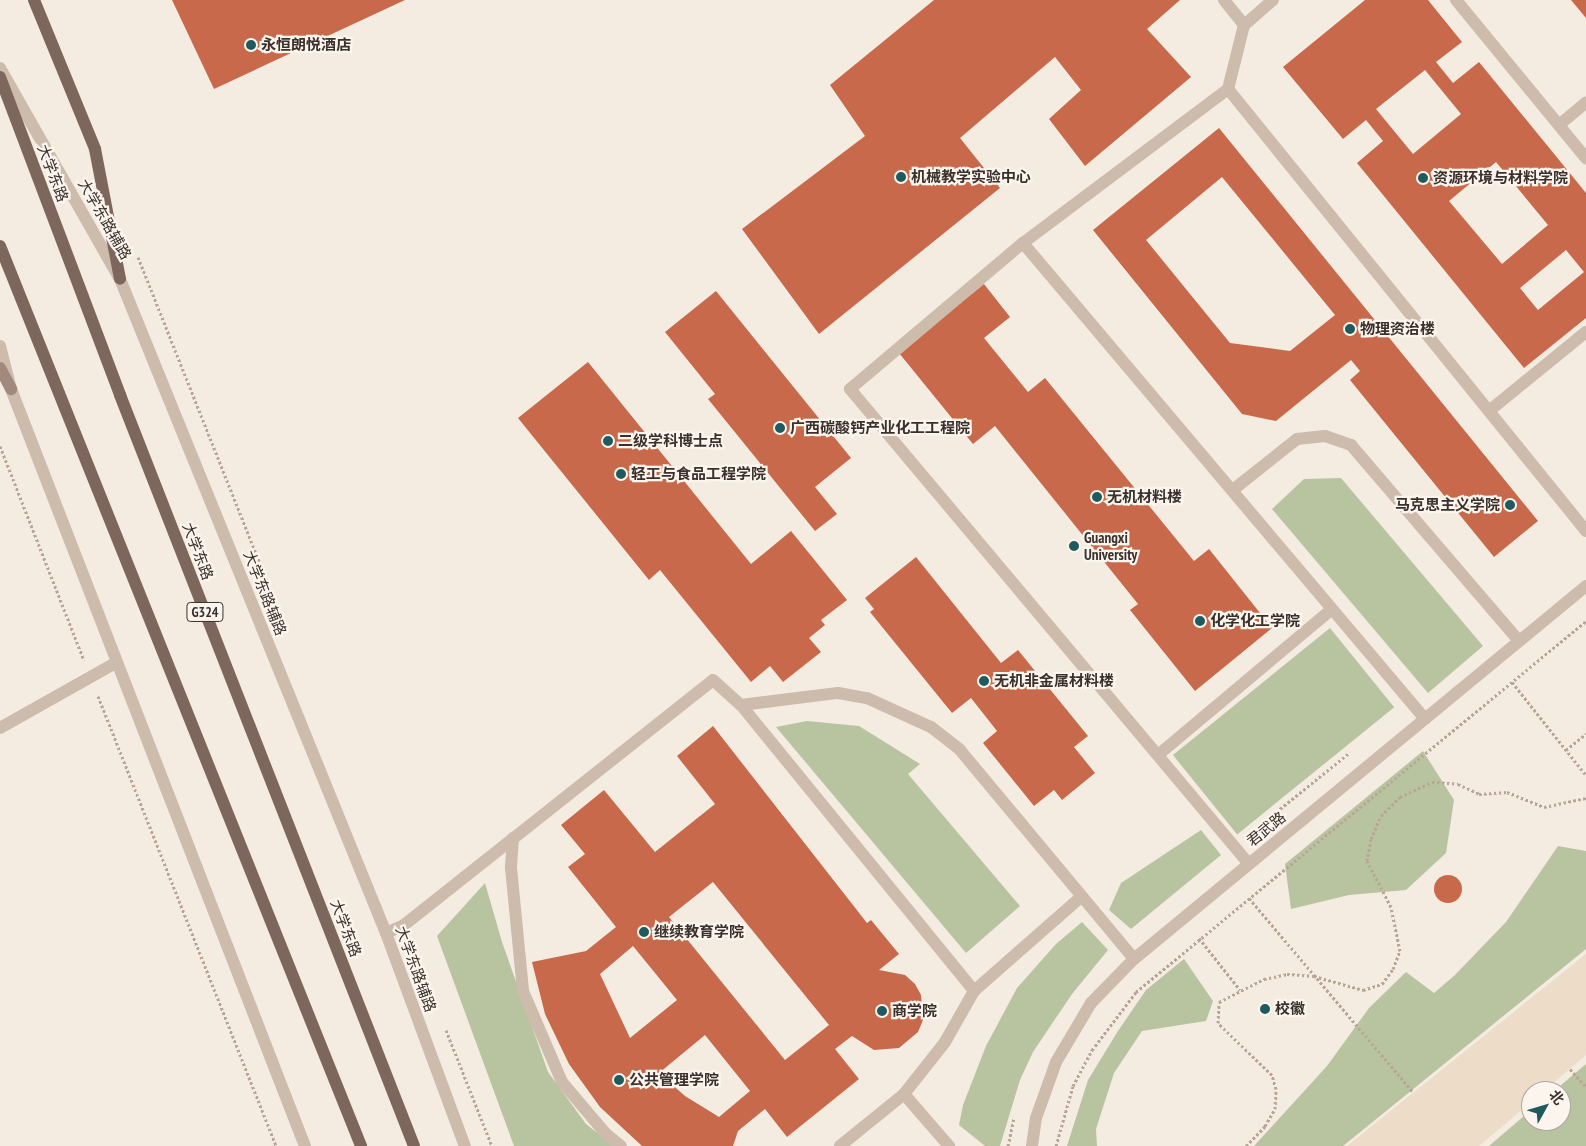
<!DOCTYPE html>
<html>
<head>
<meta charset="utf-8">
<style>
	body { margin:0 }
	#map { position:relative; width:1586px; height:1146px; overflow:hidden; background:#f4ebe1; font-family:"PT Sans Narrow","Noto Sans SC",sans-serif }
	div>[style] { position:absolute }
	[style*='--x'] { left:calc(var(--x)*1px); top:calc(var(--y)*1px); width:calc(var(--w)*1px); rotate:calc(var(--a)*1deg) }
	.green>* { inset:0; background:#b8c4a0; transform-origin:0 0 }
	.plaza>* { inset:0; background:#ecdcc8 }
	.building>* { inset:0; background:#c8694b }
	.round { border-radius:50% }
	.path>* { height:3px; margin-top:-1.5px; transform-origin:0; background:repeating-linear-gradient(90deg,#b9a596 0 2.5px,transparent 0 5px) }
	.service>* { height:12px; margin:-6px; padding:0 6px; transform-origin:6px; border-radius:6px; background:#cdbbac }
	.minor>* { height:12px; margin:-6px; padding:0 6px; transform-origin:6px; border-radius:6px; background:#cdbbac }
	.tertiary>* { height:12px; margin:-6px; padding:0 6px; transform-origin:6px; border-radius:6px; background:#cdbbac }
	.secondary>* { height:12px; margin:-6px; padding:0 6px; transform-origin:6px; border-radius:6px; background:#a18a7d }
	.primary>* { height:12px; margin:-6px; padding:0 6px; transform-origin:6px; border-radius:6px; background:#7d675c }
	.dots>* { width:14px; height:14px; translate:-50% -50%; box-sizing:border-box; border:2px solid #fbf5ee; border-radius:50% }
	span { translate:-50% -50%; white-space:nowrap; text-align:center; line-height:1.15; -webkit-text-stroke:4.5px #fbf5ee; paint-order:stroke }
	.shield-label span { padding:1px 4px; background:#fbf5ee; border:1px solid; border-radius:4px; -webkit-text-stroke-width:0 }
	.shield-label { font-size:14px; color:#3b302b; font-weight:700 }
	.poi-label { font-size:15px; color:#3b302b; font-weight:700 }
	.left { translate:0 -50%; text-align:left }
	.right { translate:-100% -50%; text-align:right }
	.street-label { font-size:15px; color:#3b302b }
	.north { position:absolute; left:1521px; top:1081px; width:50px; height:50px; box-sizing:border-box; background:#fbf5ee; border:1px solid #aea6a0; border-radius:50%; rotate:51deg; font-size:14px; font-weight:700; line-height:20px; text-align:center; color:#3b302b }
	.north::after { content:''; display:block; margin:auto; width:18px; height:22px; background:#1f5a5e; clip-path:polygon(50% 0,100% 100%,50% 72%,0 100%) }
</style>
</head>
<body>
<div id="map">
	<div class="green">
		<div style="clip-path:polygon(1341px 478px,1483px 646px,1428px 693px,1272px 509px,1304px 479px)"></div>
		<div style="left:1330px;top:628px;width:102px;height:202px;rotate:51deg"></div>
		<div style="clip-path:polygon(807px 721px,859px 726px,920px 764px,908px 774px,1020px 906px,966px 953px,776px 727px)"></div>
		<div style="clip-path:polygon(1423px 751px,1454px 800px,1446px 853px,1406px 890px,1349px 895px,1291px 909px,1285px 864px)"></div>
		<div style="clip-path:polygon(1201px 830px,1221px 855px,1131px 929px,1109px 910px,1121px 883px)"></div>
		<div style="clip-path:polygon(1558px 846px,1586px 851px,1586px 949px,1343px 1146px,1254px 1146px,1327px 1066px,1369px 1008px,1406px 972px,1434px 993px,1455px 975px,1506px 922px)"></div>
		<div style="clip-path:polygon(485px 883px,502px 942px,548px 1072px,586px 1124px,614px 1146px,514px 1146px,437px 936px)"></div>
		<div style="clip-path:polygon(1082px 922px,1108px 950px,1072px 994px,1033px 1052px,1020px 1080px,1000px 1146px,985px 1146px,959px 1125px,963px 1105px,986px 1046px,1017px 988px,1056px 944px)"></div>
		<div style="clip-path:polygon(1184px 959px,1213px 1001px,1206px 1021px,1142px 1031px,1114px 1073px,1096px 1129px,1097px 1146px,1067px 1146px,1088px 1080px,1118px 1031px,1146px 990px)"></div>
		<div style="clip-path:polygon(1586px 1064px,1586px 1146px,1489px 1146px,1531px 1110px,1531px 1121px,1561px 1121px,1561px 1091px,1554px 1091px)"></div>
	</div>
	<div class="plaza">
		<div style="clip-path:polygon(1586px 954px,1586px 1055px,1544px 1091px,1531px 1091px,1531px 1102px,1479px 1146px,1347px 1146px)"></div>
	</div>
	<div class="building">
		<div style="clip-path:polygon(172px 0,405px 0,214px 89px)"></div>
		<div style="clip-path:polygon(934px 0,1180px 0,1147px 29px,1191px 77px,1085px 166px,1049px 119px,1081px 90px,1055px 57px,960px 138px,1000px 188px,819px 334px,742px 229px,865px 136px,830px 85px)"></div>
		<div style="clip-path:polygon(evenodd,1365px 0,1428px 0,1462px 42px,1436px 62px,1453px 83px,1479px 62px,1586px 193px,1586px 318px,1524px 368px,1357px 163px,1383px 141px,1366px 120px,1343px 139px,1283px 67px,1365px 0,1425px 70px,1461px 114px,1413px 154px,1376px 109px,1425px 70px,1365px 0,1496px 162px,1548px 225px,1502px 264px,1449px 201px,1496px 162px,1365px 0,1566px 250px,1584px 272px,1538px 310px,1520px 288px,1566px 250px)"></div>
		<div style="clip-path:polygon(1571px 0,1586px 0,1586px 18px)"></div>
		<div style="clip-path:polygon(evenodd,1219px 128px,1538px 521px,1494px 557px,1350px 380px,1360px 371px,1351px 360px,1276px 421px,1242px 414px,1093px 230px,1219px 128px,1222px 177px,1335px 315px,1290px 351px,1230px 343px,1146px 240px,1222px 177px)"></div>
		<div style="clip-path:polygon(984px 284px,1010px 317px,984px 338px,1028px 392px,1045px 378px,1194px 561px,1209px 549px,1272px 628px,1195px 691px,1130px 610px,1138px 604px,995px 426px,973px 444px,899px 353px)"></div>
		<div style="clip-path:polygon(716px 291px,851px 458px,815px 487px,837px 514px,815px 531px,708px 399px,715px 394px,665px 332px)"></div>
		<div style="clip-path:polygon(588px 362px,751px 564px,791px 531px,847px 600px,821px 620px,825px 625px,809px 638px,821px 652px,783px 682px,770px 666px,751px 682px,660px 570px,649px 580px,518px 418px)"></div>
		<div style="clip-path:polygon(916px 557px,1001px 663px,1018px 650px,1088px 736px,1074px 747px,1095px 773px,1062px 800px,1054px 790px,1034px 806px,983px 743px,997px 731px,971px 698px,952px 713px,870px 612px,874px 609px,865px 598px)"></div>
		<div style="clip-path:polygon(evenodd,713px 726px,867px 923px,871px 920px,899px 954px,879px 970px,905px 975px,915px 984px,921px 995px,923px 1020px,918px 1032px,899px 1048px,874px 1050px,852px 1036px,835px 1049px,859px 1079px,787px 1137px,765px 1109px,738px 1131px,733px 1146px,642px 1146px,600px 1107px,569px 1064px,545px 1014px,532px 962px,586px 951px,616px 927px,568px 867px,585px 854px,561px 825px,604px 790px,655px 852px,715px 804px,677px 756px,713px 726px,713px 882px,829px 1025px,785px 1060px,669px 917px,713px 882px,713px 726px,633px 946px,677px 1000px,630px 1038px,600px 974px,633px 946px,713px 726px,705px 1035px,750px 1091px,719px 1117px,685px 1096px,659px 1073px,705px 1035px)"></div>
		<div class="round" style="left:1434px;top:875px;width:28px;height:28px"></div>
	</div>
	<div class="path">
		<div style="--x:138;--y:257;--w:351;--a:68.3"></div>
		<div style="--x:0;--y:446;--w:230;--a:68.6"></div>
		<div style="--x:1512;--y:682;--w:119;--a:51.5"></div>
		<div style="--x:98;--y:696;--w:484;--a:68.4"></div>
		<div style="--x:1566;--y:750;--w:26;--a:-39"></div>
		<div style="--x:1249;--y:834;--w:129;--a:-39"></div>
		<div style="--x:1249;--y:898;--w:254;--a:49.8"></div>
		<div style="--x:1199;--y:938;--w:66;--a:51.7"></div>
		<div style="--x:446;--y:1030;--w:125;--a:68.4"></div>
		<div style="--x:1570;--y:1069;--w:24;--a:48"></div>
		<div style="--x:1008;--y:1146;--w:30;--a:-78"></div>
		<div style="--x:1056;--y:1146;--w:62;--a:-74.2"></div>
		<div style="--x:1073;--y:1086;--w:41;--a:-62.2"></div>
		<div style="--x:1092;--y:1050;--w:73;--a:-52.8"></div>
		<div style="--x:1136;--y:992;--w:583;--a:-39.5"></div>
		<div style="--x:1246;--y:1146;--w:28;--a:-46"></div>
		<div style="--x:1265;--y:1126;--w:20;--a:-60"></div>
		<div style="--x:1275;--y:1109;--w:20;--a:-87"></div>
		<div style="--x:1276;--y:1089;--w:15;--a:-106"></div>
		<div style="--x:1272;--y:1075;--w:75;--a:-136.1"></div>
		<div style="--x:1218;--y:1023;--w:21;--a:-87"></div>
		<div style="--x:1219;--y:1002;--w:51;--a:-27.1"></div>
		<div style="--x:1264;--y:979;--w:24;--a:-12"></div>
		<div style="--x:1287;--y:974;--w:27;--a:4"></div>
		<div style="--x:1314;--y:976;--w:51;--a:15.9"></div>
		<div style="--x:1363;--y:990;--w:20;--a:-18"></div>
		<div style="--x:1382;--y:984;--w:19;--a:-54"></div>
		<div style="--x:1393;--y:969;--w:19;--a:-69"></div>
		<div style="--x:1400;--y:951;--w:45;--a:-101.6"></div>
		<div style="--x:1391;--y:907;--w:52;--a:-117.6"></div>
		<div style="--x:1367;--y:861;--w:22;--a:-80"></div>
		<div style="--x:1371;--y:839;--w:25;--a:-67"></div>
		<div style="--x:1381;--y:816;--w:27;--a:-45"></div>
		<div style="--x:1400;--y:797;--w:35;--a:-25"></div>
		<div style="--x:1432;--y:782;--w:26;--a:4"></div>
		<div style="--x:1458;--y:784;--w:23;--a:25"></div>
		<div style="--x:1479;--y:794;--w:28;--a:-4"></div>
		<div style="--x:1507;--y:792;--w:40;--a:22"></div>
		<div style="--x:1544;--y:807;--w:43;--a:-12.1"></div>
	</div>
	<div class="service">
		<div style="--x:1224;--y:0;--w:32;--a:51"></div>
		<div style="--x:1559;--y:125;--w:35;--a:-40"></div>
		<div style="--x:850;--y:389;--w:226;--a:-40.2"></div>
		<div style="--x:1023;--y:243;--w:256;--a:-36.9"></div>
		<div style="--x:1489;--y:411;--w:125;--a:-39.2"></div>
		<div style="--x:1234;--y:489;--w:80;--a:-38.4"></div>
		<div style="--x:1297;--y:439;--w:28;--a:-6"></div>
		<div style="--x:1325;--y:436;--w:28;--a:19"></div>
		<div style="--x:1351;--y:445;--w:258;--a:49.4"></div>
		<div style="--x:741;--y:705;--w:369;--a:50.8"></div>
		<div style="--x:1158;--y:755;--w:227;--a:-40"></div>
		<div style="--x:513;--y:838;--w:30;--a:94"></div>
		<div style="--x:511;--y:868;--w:124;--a:84.4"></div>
		<div style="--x:523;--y:991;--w:99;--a:66.8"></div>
		<div style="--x:562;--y:1082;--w:68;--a:49.8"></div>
		<div style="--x:606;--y:1134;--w:19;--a:39"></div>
		<div style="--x:904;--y:1094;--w:69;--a:49.1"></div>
		<div style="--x:840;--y:1146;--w:82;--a:-39.1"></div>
		<div style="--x:904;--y:1094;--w:66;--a:-51.7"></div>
		<div style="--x:945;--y:1042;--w:59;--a:-60.4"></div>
		<div style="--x:974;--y:991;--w:142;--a:-41.3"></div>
	</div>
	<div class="minor">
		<div style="--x:1273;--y:0;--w:38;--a:139"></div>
		<div style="--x:1244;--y:25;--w:66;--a:104"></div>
		<div style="--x:1228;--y:89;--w:569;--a:50.99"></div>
		<div style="--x:1456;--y:0;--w:205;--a:50.6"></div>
		<div style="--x:1023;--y:243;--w:623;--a:49.82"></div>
		<div style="--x:850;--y:389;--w:620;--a:49.97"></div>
		<div style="--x:0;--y:728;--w:134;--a:-29.4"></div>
		<div style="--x:386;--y:933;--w:20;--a:-24"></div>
		<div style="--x:404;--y:925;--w:394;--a:-38.4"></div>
		<div style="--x:713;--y:680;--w:38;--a:42"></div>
		<div style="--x:741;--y:705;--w:98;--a:-7.1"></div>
		<div style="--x:838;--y:693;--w:29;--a:10"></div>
		<div style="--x:867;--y:698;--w:70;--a:24.4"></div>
		<div style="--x:931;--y:727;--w:37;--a:38"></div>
		<div style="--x:960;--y:750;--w:272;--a:50.2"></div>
		<div style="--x:1032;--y:1146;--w:28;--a:-82"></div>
		<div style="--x:1036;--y:1118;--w:59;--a:-70.3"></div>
		<div style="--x:1056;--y:1062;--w:69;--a:-59.3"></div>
		<div style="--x:1091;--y:1003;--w:62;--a:-45.7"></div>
		<div style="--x:1134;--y:959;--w:586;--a:-39.53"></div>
	</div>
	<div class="tertiary">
		<div style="--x:0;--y:68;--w:243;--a:60.4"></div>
		<div style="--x:120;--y:279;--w:706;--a:67.87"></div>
		<div style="--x:386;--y:933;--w:227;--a:69.7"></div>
		<div style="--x:0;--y:346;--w:44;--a:75.7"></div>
		<div style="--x:11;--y:389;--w:812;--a:68.78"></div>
	</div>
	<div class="secondary">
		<div style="--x:0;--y:368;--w:24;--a:62"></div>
	</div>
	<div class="primary">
		<div style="--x:34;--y:0;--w:161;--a:67.7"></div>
		<div style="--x:95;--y:149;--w:132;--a:79.1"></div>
		<div style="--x:0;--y:77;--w:340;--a:69.3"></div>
		<div style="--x:120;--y:395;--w:806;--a:68.62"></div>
		<div style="--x:0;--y:246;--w:970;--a:68.14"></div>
	</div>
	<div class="dots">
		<div style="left:251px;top:45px;background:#1f5a5e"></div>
		<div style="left:901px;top:177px;background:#1f5a5e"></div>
		<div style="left:1423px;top:178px;background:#1f5a5e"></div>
		<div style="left:1350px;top:329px;background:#1f5a5e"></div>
		<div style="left:780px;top:428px;background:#1f5a5e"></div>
		<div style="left:608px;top:441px;background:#1f5a5e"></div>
		<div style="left:621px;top:474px;background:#1f5a5e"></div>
		<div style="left:1097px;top:497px;background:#1f5a5e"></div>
		<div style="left:1510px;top:505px;background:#1f5a5e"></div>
		<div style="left:1074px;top:546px;background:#1f5a5e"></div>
		<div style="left:1200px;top:621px;background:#1f5a5e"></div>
		<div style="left:984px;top:681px;background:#1f5a5e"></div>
		<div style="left:644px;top:932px;background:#1f5a5e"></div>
		<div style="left:1265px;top:1009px;background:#1f5a5e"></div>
		<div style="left:882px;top:1011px;background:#1f5a5e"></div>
		<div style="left:619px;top:1080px;background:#1f5a5e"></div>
	</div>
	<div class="shield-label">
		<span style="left:205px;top:612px">G324</span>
	</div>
	<div class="poi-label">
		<span class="left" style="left:261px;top:45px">永恒朗悦酒店</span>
		<span class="left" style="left:911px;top:177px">机械教学实验中心</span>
		<span class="left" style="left:1433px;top:178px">资源环境与材料学院</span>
		<span class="left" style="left:1360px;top:329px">物理资治楼</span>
		<span class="left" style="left:790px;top:428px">广西碳酸钙产业化工工程院</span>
		<span class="left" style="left:618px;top:441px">二级学科博士点</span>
		<span class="left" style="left:631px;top:474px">轻工与食品工程学院</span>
		<span class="left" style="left:1107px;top:497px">无机材料楼</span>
		<span class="right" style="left:1500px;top:505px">马克思主义学院</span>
		<span class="left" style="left:1084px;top:546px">Guangxi<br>University</span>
		<span class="left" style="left:1210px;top:621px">化学化工学院</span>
		<span class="left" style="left:994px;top:681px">无机非金属材料楼</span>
		<span class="left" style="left:654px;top:932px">继续教育学院</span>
		<span class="left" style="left:1275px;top:1009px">校徽</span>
		<span class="left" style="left:892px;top:1011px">商学院</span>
		<span class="left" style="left:629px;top:1080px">公共管理学院</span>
	</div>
	<div class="street-label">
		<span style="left:53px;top:173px;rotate:69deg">大学东路</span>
		<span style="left:105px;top:219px;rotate:60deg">大学东路辅路</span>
		<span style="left:198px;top:551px;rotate:69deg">大学东路</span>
		<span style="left:265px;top:593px;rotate:68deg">大学东路辅路</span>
		<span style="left:1266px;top:829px;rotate:-39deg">君武路</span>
		<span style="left:346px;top:928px;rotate:69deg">大学东路</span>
		<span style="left:416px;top:969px;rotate:70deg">大学东路辅路</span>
	</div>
	<div class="north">北</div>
</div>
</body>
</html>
